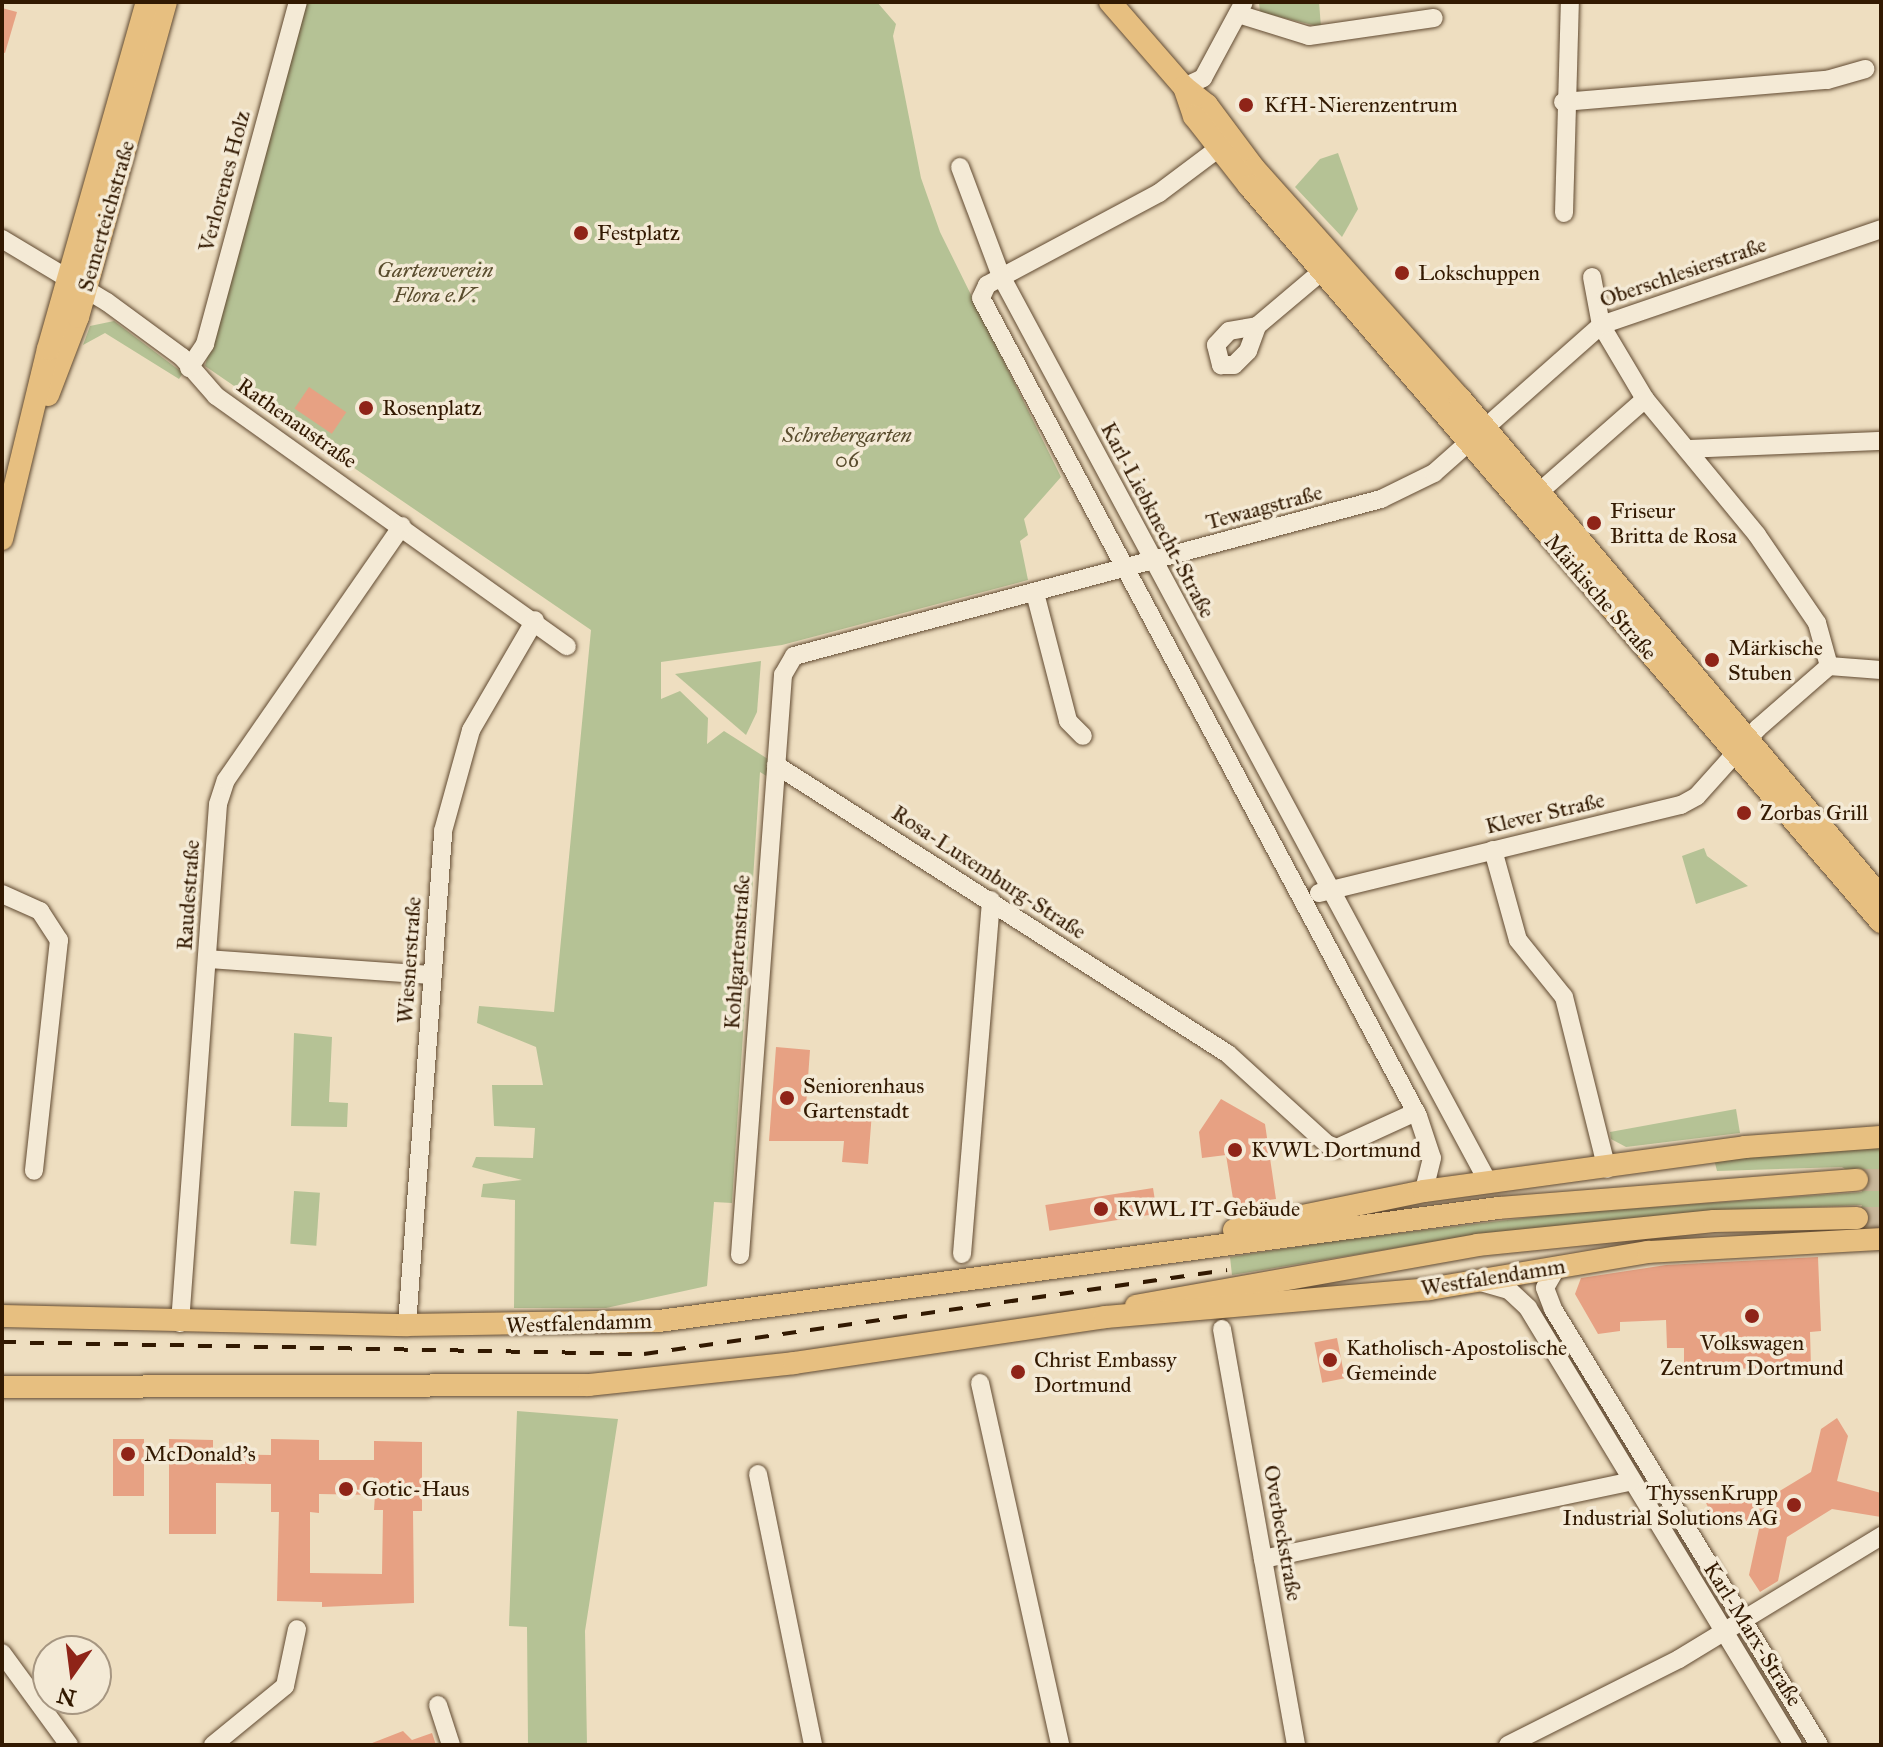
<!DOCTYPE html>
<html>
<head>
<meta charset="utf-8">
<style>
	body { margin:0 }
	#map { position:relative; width:1883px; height:1747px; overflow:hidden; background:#eedec0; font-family:"IM FELL Great Primer",serif }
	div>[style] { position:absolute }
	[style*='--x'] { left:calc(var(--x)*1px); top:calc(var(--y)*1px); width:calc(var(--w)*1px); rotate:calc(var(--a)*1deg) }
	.green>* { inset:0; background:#b5c295; transform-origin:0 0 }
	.building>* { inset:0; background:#e7a183; transform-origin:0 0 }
	.major-tunnel>* { height:22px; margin-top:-11px; transform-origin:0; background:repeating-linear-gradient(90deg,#c8b79a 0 22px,transparent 0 33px) }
	.roads { filter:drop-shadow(0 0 2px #614a31) drop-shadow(0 0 2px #614a31) }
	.minor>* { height:18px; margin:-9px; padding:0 9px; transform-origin:9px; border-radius:9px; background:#f4ead6 }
	.major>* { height:22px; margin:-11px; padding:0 11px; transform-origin:11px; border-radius:11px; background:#e7bf80 }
	.rail>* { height:4px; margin-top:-2px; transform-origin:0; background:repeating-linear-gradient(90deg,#321901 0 14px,transparent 0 28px) }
	.dots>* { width:22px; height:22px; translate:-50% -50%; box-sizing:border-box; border:4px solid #f4ead6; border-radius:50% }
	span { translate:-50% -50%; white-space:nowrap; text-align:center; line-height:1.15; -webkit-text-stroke:7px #f4ead6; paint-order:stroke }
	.poi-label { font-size:22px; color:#321901 }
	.left { translate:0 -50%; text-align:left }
	.right { translate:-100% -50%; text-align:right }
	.street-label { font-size:22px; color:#321901 }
	.park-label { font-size:22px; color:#594c2d; font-style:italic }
	.frame { position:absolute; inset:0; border:4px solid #321901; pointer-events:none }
	.north { position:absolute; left:32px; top:1635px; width:80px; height:80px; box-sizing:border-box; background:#f4ead6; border:2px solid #a69681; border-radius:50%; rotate:194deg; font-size:22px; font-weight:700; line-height:32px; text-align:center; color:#321901 }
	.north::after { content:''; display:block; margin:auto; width:28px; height:36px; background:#8f2418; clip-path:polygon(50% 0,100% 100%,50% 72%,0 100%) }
</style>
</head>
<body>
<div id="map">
	<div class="green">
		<div style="clip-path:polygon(303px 2px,877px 2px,896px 24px,893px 36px,921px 178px,940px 232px,1061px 477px,1024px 519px,1028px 535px,1020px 541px,1028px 580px,782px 645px,661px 662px,661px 699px,680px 691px,708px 718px,707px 744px,724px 731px,768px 759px,768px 777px,760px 772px,732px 1203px,714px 1202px,707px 1286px,606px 1308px,514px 1308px,515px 1200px,481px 1197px,483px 1184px,522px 1180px,472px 1167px,476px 1157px,533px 1158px,535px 1128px,494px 1126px,492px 1085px,543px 1085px,536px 1047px,477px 1023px,479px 1006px,554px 1012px,591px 630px,205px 366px)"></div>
		<div style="clip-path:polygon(1259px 2px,1319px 2px,1321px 27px,1260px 12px)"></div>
		<div style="clip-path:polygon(1338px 153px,1358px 209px,1342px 237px,1295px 187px,1320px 159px)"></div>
		<div style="clip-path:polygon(114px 321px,183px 373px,179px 379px,105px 333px,83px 345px,90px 326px)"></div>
		<div style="clip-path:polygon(761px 661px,757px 712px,746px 735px,675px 674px)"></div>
		<div style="clip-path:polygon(1704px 848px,1707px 856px,1748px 886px,1696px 904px,1682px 856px)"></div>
		<div style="clip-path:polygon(294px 1033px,332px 1037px,329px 1102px,348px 1103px,347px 1127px,291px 1126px)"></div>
		<div style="clip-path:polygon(1736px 1109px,1740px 1133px,1626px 1147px,1611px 1139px,1610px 1132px)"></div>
		<div style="clip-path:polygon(1881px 1144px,1881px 1232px,1850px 1232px,1862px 1205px,1715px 1211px,1462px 1237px,1232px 1275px,1230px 1257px,1335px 1241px,1558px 1214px,1862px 1192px,1855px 1176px,1842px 1167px,1717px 1171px,1714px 1159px)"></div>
		<div style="left:294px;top:1191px;width:26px;height:53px;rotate:4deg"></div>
		<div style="clip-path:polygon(517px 1411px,618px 1419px,585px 1631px,587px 1745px,528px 1745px,527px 1627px,509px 1626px)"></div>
	</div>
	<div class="building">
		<div style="clip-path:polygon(2px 8px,17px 12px,5px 53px,2px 52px)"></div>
		<div style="left:309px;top:387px;width:45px;height:26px;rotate:34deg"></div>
		<div style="clip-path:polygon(776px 1047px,810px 1050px,806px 1106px,872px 1112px,868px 1164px,842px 1162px,844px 1141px,769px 1141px)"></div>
		<div style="clip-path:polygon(1221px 1099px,1265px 1124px,1276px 1199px,1234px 1205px,1226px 1155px,1202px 1158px,1199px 1132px)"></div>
		<div style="left:1153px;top:1188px;width:26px;height:109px;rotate:81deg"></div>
		<div style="clip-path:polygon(1818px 1257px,1821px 1331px,1810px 1332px,1811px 1367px,1684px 1370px,1684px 1348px,1667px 1348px,1666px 1320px,1620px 1322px,1620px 1331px,1598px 1334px,1575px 1294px,1581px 1278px,1666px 1265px)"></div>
		<div style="left:1337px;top:1338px;width:41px;height:23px;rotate:79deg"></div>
		<div style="clip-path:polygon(1837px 1418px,1848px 1436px,1837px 1481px,1881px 1493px,1881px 1517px,1832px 1509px,1787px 1537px,1778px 1581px,1760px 1592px,1749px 1575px,1759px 1529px,1713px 1517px,1705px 1501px,1721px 1489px,1765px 1500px,1811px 1472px,1821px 1429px)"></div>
		<div style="left:113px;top:1439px;width:31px;height:57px"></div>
		<div style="clip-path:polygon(evenodd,169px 1439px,213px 1440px,213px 1454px,271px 1455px,271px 1439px,319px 1440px,319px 1460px,374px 1460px,374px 1441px,422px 1442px,422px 1511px,413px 1511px,414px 1603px,322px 1607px,322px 1602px,277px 1601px,279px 1512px,271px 1512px,271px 1484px,216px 1483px,216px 1534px,169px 1534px,169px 1439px,319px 1494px,375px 1495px,374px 1510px,383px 1510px,382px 1574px,310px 1573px,310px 1512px,319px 1513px,319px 1494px)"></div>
		<div style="clip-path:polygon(403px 1731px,412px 1740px,432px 1733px,436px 1745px,367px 1745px)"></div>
	</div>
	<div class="major-tunnel">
		<div style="--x:1857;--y:1180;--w:24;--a:0"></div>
		<div style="--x:1857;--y:1218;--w:24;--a:0"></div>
	</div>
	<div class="roads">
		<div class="minor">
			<div style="--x:1238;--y:14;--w:74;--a:17.2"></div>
			<div style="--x:1309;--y:36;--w:126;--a:-8.2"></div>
			<div style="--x:1184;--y:87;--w:21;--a:-25"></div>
			<div style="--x:1203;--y:78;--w:86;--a:-61.7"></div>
			<div style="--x:1563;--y:102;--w:265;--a:-4.8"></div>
			<div style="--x:1827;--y:80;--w:40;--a:-16"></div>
			<div style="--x:1219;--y:148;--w:75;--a:143.1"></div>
			<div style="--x:1159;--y:193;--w:195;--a:151.9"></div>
			<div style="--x:987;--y:285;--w:14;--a:115"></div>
			<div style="--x:981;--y:298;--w:927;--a:61.89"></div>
			<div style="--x:1418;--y:1116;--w:44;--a:71.6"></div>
			<div style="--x:1432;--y:1158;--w:34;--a:104"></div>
			<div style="--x:960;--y:167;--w:116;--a:69.4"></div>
			<div style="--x:1001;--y:276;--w:1029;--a:61.74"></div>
			<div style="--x:1564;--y:213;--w:211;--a:-88.4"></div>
			<div style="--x:2;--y:239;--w:122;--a:31"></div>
			<div style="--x:107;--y:302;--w:93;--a:36.3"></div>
			<div style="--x:182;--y:357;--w:52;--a:48.9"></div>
			<div style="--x:216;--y:396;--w:431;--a:35.5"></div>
			<div style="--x:1592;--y:277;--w:49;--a:79.4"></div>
			<div style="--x:1601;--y:325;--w:86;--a:59.3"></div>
			<div style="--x:1645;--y:399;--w:176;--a:50.5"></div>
			<div style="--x:1757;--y:535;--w:107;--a:55.7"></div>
			<div style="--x:1817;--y:623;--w:45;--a:74.4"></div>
			<div style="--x:1257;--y:326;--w:28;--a:170"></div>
			<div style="--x:1229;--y:331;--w:19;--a:133"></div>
			<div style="--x:1216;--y:345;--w:21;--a:76"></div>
			<div style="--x:1221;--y:365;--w:13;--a:0"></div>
			<div style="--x:1234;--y:365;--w:20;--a:-45"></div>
			<div style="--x:1248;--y:351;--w:27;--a:-70"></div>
			<div style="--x:1257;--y:326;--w:84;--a:-40.2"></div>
			<div style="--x:189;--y:368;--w:29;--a:-56"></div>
			<div style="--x:205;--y:344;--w:354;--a:-74.8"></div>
			<div style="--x:1687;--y:449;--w:194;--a:-2.4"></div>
			<div style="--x:1537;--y:494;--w:144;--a:-41.3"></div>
			<div style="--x:1035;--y:593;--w:132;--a:75.5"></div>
			<div style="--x:1068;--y:721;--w:21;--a:45"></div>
			<div style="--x:776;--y:765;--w:536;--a:32.59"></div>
			<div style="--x:1228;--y:1054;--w:134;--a:42.3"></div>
			<div style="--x:1327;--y:1144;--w:11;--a:22"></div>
			<div style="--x:1337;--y:1148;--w:87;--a:-24.5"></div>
			<div style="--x:1493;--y:850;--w:93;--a:74.5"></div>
			<div style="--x:1518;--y:940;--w:73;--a:51.1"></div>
			<div style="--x:1564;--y:997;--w:177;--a:76"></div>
			<div style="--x:1319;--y:893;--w:373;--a:-13.7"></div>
			<div style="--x:1681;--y:805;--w:18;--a:-29"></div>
			<div style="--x:1697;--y:796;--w:91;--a:-48.1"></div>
			<div style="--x:1758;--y:728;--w:94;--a:-41.1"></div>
			<div style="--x:1829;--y:666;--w:52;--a:4.4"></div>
			<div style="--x:2;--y:894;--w:42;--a:24.1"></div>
			<div style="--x:40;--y:911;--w:35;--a:57"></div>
			<div style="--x:59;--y:940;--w:232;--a:96.2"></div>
			<div style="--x:208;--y:959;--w:225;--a:4.1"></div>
			<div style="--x:962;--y:1254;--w:355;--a:-85.3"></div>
			<div style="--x:740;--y:1255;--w:582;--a:-85.76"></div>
			<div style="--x:783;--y:675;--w:22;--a:-60"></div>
			<div style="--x:794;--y:656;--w:608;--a:-14.97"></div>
			<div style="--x:1381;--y:499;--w:59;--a:-26.1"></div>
			<div style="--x:1434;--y:473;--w:223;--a:-41.5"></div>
			<div style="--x:1601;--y:325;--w:296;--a:-18.9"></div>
			<div style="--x:1557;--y:1267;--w:24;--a:120"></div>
			<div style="--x:1545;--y:1288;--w:22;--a:69"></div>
			<div style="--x:1553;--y:1309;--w:511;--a:58.61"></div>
			<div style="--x:1481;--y:1282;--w:29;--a:16"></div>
			<div style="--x:1509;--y:1290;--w:26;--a:43"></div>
			<div style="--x:1528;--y:1308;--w:511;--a:58.77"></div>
			<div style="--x:180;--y:1323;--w:520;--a:-85.81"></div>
			<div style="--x:218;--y:804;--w:25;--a:-72"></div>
			<div style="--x:226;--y:780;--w:309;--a:-55.3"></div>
			<div style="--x:407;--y:1325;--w:495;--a:-85.8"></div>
			<div style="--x:443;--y:831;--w:105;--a:-74.5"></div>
			<div style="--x:471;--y:730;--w:127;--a:-59.8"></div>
			<div style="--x:1222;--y:1329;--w:423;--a:79.9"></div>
			<div style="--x:980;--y:1383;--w:371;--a:77.5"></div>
			<div style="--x:758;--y:1474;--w:277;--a:78.5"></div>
			<div style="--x:1263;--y:1559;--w:377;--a:-11.9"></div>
			<div style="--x:2;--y:1653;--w:114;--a:53.9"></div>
			<div style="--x:438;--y:1705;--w:42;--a:72"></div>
			<div style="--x:213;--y:1745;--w:93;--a:-39.3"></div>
			<div style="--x:285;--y:1686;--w:58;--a:-78.1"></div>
			<div style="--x:1508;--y:1745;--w:191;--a:-26.7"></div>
			<div style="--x:1679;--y:1659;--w:237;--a:-31.3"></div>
		</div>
		<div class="major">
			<div style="--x:1110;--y:2;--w:113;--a:49"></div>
			<div style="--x:1184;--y:87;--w:29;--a:38"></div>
			<div style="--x:1207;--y:105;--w:79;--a:53.3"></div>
			<div style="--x:1254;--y:168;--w:309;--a:48.2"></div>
			<div style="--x:1460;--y:398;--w:653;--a:49.85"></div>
			<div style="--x:1184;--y:87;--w:31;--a:71"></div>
			<div style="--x:1194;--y:116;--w:89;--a:51.8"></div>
			<div style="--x:1249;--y:186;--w:970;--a:49.35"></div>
			<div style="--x:48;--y:395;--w:84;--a:-69"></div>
			<div style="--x:78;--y:317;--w:327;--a:-74.4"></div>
			<div style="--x:2;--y:539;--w:195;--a:-76.4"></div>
			<div style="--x:48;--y:349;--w:361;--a:-74.1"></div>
			<div style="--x:1234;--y:1230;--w:194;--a:-11.6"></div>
			<div style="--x:1424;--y:1191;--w:324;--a:-7.8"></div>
			<div style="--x:1745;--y:1147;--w:136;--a:-4.2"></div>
			<div style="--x:1136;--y:1306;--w:346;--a:-10.1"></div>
			<div style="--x:1477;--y:1245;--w:238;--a:-5.8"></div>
			<div style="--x:1714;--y:1221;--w:143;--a:-1.2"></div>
			<div style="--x:2;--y:1316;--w:405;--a:1.3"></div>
			<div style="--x:407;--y:1325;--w:252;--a:-0.9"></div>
			<div style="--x:659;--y:1321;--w:847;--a:-7.67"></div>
			<div style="--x:1498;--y:1208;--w:360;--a:-4.5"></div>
			<div style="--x:2;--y:1387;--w:587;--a:-0.2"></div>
			<div style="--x:589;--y:1385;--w:206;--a:-6.1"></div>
			<div style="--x:794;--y:1363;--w:314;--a:-8.4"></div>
			<div style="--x:1105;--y:1317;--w:325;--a:-4.9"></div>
			<div style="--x:1429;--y:1289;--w:222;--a:-9.6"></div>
			<div style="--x:1648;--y:1252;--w:233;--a:-3.2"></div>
		</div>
	</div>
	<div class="rail">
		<div style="--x:2;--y:1342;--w:642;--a:1.07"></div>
		<div style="--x:644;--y:1354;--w:589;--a:-8.2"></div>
	</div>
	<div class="dots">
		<div style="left:1246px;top:105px;background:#8f2418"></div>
		<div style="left:581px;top:233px;background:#8f2418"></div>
		<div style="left:1402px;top:273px;background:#8f2418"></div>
		<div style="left:366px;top:408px;background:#8f2418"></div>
		<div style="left:1594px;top:523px;background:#8f2418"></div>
		<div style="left:1712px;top:660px;background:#8f2418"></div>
		<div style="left:1744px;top:813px;background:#8f2418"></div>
		<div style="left:787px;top:1098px;background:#8f2418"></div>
		<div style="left:1235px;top:1150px;background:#8f2418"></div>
		<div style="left:1101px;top:1209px;background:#8f2418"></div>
		<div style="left:1752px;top:1316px;background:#8f2418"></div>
		<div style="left:1330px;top:1360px;background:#8f2418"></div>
		<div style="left:1018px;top:1372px;background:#8f2418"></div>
		<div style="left:128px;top:1454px;background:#8f2418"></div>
		<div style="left:346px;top:1489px;background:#8f2418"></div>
		<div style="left:1794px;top:1505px;background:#8f2418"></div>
	</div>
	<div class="poi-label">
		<span class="left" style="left:1264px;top:105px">KfH-Nierenzentrum</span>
		<span class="left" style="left:597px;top:233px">Festplatz</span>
		<span class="left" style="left:1418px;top:273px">Lokschuppen</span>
		<span class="left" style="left:382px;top:408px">Rosenplatz</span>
		<span class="left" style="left:1610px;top:523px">Friseur<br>Britta de Rosa</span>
		<span class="left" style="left:1728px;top:660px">Märkische<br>Stuben</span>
		<span class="left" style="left:1760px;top:813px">Zorbas Grill</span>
		<span class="left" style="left:803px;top:1098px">Seniorenhaus<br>Gartenstadt</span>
		<span class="left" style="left:1251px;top:1150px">KVWL Dortmund</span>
		<span class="left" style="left:1117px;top:1209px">KVWL IT-Gebäude</span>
		<span style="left:1752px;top:1355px">Volkswagen<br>Zentrum Dortmund</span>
		<span class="left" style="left:1346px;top:1360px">Katholisch-Apostolische<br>Gemeinde</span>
		<span class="left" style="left:1034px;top:1372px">Christ Embassy<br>Dortmund</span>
		<span class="left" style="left:144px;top:1454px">McDonald's</span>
		<span class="left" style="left:362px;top:1489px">Gotic-Haus</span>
		<span class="right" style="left:1778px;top:1505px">ThyssenKrupp<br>Industrial Solutions AG</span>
	</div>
	<div class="street-label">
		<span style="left:224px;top:181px;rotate:-75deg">Verlorenes Holz</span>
		<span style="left:106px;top:216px;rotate:-74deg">Semerteichstraße</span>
		<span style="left:1683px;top:272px;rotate:-19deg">Oberschlesierstraße</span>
		<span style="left:297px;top:423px;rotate:35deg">Rathenaustraße</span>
		<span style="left:1264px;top:507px;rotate:-15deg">Tewaagstraße</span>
		<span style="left:1158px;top:520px;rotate:62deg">Karl-Liebknecht-Straße</span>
		<span style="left:1601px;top:597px;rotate:49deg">Märkische Straße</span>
		<span style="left:1545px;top:813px;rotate:-13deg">Klever Straße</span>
		<span style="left:989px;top:872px;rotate:33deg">Rosa-Luxemburg-Straße</span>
		<span style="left:188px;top:895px;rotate:-86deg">Raudestraße</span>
		<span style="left:737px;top:952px;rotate:-86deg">Kohlgartenstraße</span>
		<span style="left:409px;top:960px;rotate:-86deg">Wiesnerstraße</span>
		<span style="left:1493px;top:1277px;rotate:-9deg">Westfalendamm</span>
		<span style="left:579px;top:1323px;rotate:-2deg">Westfalendamm</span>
		<span style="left:1283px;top:1533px;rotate:80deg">Overbeckstraße</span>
		<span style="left:1753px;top:1634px;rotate:58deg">Karl-Marx-Straße</span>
	</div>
	<div class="park-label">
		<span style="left:435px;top:282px">Gartenverein<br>Flora e.V.</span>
		<span style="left:847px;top:447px">Schrebergarten<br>06</span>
	</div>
	<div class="frame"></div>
	<div class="north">N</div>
</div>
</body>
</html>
